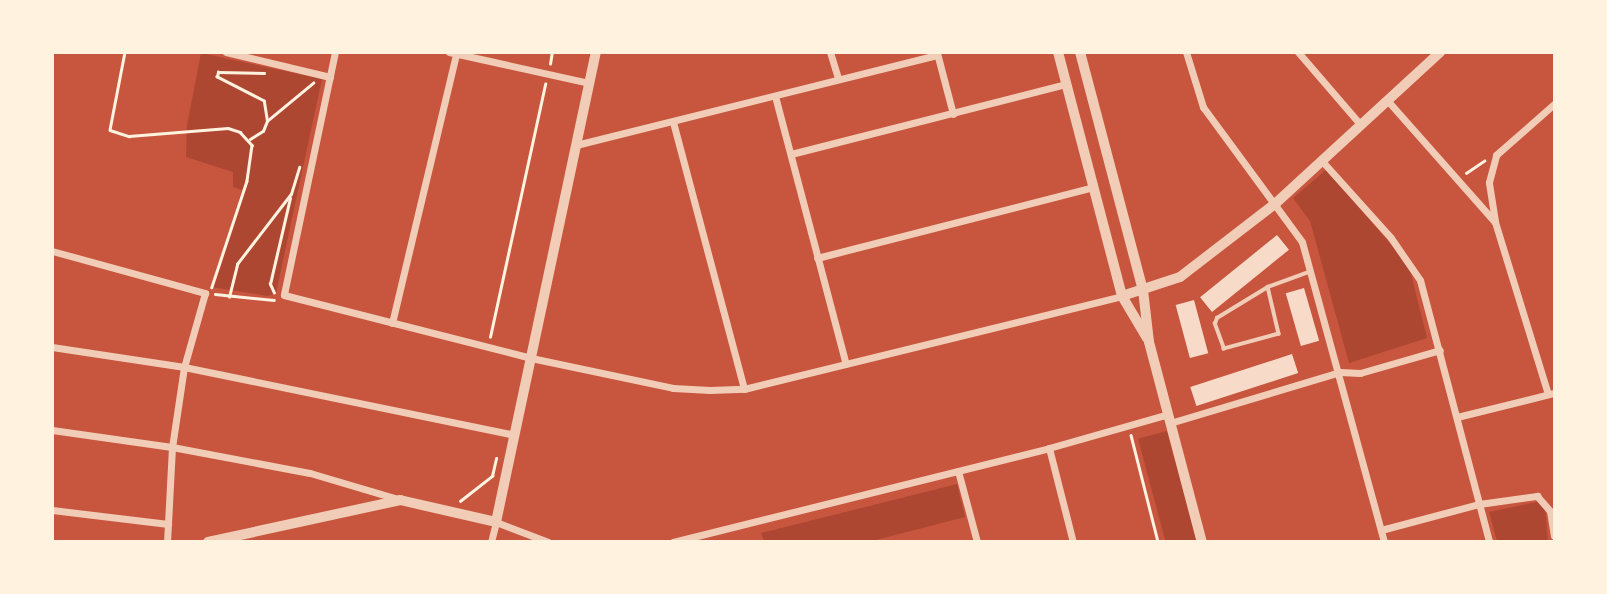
<!DOCTYPE html>
<html>
<head>
<meta charset="utf-8">
<style>
	body { margin:0 }
	#map { position:relative; width:1607px; height:594px; overflow:hidden; background:#c8553d; font-family:Ubuntu,sans-serif }
	div>[style] { position:absolute }
	[style*='--x'] { left:calc(var(--x)*1px); top:calc(var(--y)*1px); width:calc(var(--w)*1px); rotate:calc(var(--a)*1deg) }
	.green>* { inset:0; background:#ae4732; transform-origin:0 0 }
	.building>* { inset:0; background:#f7dbc8; transform-origin:0 0 }
	.path>* { height:2.5px; margin:-1.25px; padding:0 1.25px; transform-origin:1.25px; border-radius:1.25px; background:#fff3e0 }
	.service>* { height:3.5px; margin:-1.75px; padding:0 1.75px; transform-origin:1.75px; border-radius:1.75px; background:#f1ccb7 }
	.minor>* { height:7px; margin:-3.5px; padding:0 3.5px; transform-origin:3.5px; border-radius:3.5px; background:#f1ccb7 }
	.tertiary>* { height:10px; margin:-5px; padding:0 5px; transform-origin:5px; border-radius:5px; background:#f1ccb7 }
	span { translate:-50% -50%; white-space:nowrap; text-align:center; line-height:1.15; -webkit-text-stroke:5px #fff3e0; paint-order:stroke }
	.frame { position:absolute; inset:0; border:54px solid #fff3e0; pointer-events:none }
</style>
</head>
<body>
<div id="map">
	<div class="green">
		<div style="clip-path:polygon(201px 53px,322px 79px,276px 293px,268px 296px,211px 287px,242px 190px,233px 187px,233px 172px,186px 157px,187px 125px)"></div>
		<div style="clip-path:polygon(1327px 169px,1409px 266px,1427px 338px,1349px 363px,1310px 221px,1293px 198px)"></div>
		<div style="left:1167px;top:431px;width:114px;height:30px;rotate:75deg"></div>
		<div style="clip-path:polygon(957px 484px,965px 517px,872px 541px,764px 541px,761px 533px)"></div>
		<div style="clip-path:polygon(1537px 502px,1545px 508px,1548px 541px,1497px 541px,1489px 512px)"></div>
	</div>
	<div class="building">
		<div style="left:1277px;top:235px;width:19px;height:99px;rotate:51deg"></div>
		<div style="left:1304px;top:288px;width:55px;height:19px;rotate:74deg"></div>
		<div style="left:1194px;top:300px;width:55px;height:19px;rotate:75deg"></div>
		<div style="left:1292px;top:354px;width:20px;height:107px;rotate:72deg"></div>
	</div>
	<div class="path">
		<div style="--x:125;--y:52;--w:79;--a:100.9"></div>
		<div style="--x:110;--y:130;--w:20;--a:18"></div>
		<div style="--x:129;--y:136;--w:99;--a:-4.6"></div>
		<div style="--x:228;--y:128;--w:13;--a:18"></div>
		<div style="--x:240;--y:132;--w:18;--a:47"></div>
		<div style="--x:252;--y:145;--w:36;--a:98"></div>
		<div style="--x:247;--y:181;--w:112;--a:108.3"></div>
		<div style="--x:550;--y:64;--w:12;--a:-81"></div>
		<div style="--x:267;--y:121;--w:60;--a:-39.6"></div>
		<div style="--x:250;--y:139;--w:15;--a:-32"></div>
		<div style="--x:263;--y:131;--w:11;--a:-68"></div>
		<div style="--x:267;--y:121;--w:20;--a:-99"></div>
		<div style="--x:264;--y:101;--w:53;--a:-152.9"></div>
		<div style="--x:217;--y:77;--w:5;--a:-79"></div>
		<div style="--x:218;--y:72;--w:46;--a:1.2"></div>
		<div style="--x:1466;--y:173;--w:22;--a:-34"></div>
		<div style="--x:274;--y:293;--w:10;--a:-114"></div>
		<div style="--x:270;--y:284;--w:88;--a:-76.9"></div>
		<div style="--x:215;--y:294;--w:59;--a:5.8"></div>
		<div style="--x:229;--y:297;--w:34;--a:-76"></div>
		<div style="--x:237;--y:264;--w:88;--a:-52.4"></div>
		<div style="--x:291;--y:194;--w:28;--a:-73"></div>
		<div style="--x:490;--y:337;--w:259;--a:-77.7"></div>
		<div style="--x:1131;--y:435;--w:110;--a:75.8"></div>
		<div style="--x:460;--y:501;--w:41;--a:-38"></div>
		<div style="--x:492;--y:476;--w:18;--a:-77"></div>
	</div>
	<div class="service">
		<div style="--x:1268;--y:287;--w:48;--a:76.8"></div>
		<div style="--x:1279;--y:334;--w:57;--a:164.7"></div>
		<div style="--x:1224;--y:349;--w:27;--a:-110"></div>
		<div style="--x:1215;--y:324;--w:6;--a:-72"></div>
		<div style="--x:1217;--y:318;--w:60;--a:-31.3"></div>
		<div style="--x:1268;--y:287;--w:44;--a:-20.1"></div>
	</div>
	<div class="minor">
		<div style="--x:226;--y:52;--w:107;--a:13.5"></div>
		<div style="--x:335;--y:52;--w:248;--a:101.9"></div>
		<div style="--x:284;--y:295;--w:255;--a:14.3"></div>
		<div style="--x:531;--y:358;--w:145;--a:11.9"></div>
		<div style="--x:673;--y:388;--w:37;--a:3"></div>
		<div style="--x:710;--y:390;--w:34;--a:-2"></div>
		<div style="--x:744;--y:389;--w:389;--a:-13.8"></div>
		<div style="--x:449;--y:52;--w:143;--a:12.5"></div>
		<div style="--x:830;--y:52;--w:28;--a:73"></div>
		<div style="--x:1186;--y:52;--w:58;--a:72.8"></div>
		<div style="--x:1203;--y:107;--w:167;--a:53.7"></div>
		<div style="--x:1302;--y:242;--w:311;--a:74.7"></div>
		<div style="--x:1298;--y:52;--w:95;--a:49.3"></div>
		<div style="--x:937;--y:53;--w:63;--a:75.3"></div>
		<div style="--x:775;--y:96;--w:277;--a:75.2"></div>
		<div style="--x:1387;--y:100;--w:163;--a:48.5"></div>
		<div style="--x:1495;--y:222;--w:180;--a:72.9"></div>
		<div style="--x:673;--y:122;--w:276;--a:75.1"></div>
		<div style="--x:576;--y:145;--w:372;--a:-14"></div>
		<div style="--x:791;--y:154;--w:284;--a:-14.3"></div>
		<div style="--x:1322;--y:161;--w:103;--a:48.1"></div>
		<div style="--x:1391;--y:238;--w:51;--a:55.4"></div>
		<div style="--x:1420;--y:280;--w:271;--a:75.2"></div>
		<div style="--x:1495;--y:221;--w:39;--a:-99"></div>
		<div style="--x:1489;--y:182;--w:28;--a:-75"></div>
		<div style="--x:1496;--y:155;--w:77;--a:-41.3"></div>
		<div style="--x:52;--y:251;--w:159;--a:15.4"></div>
		<div style="--x:205;--y:293;--w:77;--a:105.8"></div>
		<div style="--x:184;--y:367;--w:81;--a:98.5"></div>
		<div style="--x:172;--y:447;--w:95;--a:93"></div>
		<div style="--x:817;--y:258;--w:285;--a:-14.4"></div>
		<div style="--x:392;--y:323;--w:277;--a:-76.6"></div>
		<div style="--x:52;--y:347;--w:134;--a:8.6"></div>
		<div style="--x:184;--y:367;--w:338;--a:11.6"></div>
		<div style="--x:1457;--y:417;--w:100;--a:-13.9"></div>
		<div style="--x:1170;--y:423;--w:177;--a:-16.7"></div>
		<div style="--x:1340;--y:372;--w:20;--a:3"></div>
		<div style="--x:1360;--y:373;--w:83;--a:-16"></div>
		<div style="--x:52;--y:430;--w:121;--a:8.1"></div>
		<div style="--x:172;--y:447;--w:140;--a:10.7"></div>
		<div style="--x:310;--y:473;--w:92;--a:16.5"></div>
		<div style="--x:1049;--y:448;--w:97;--a:75.7"></div>
		<div style="--x:958;--y:471;--w:73;--a:75"></div>
		<div style="--x:52;--y:510;--w:117;--a:6.9"></div>
		<div style="--x:1381;--y:530;--w:101;--a:-14.9"></div>
		<div style="--x:1479;--y:504;--w:59;--a:-7.9"></div>
		<div style="--x:1537;--y:496;--w:20;--a:49"></div>
		<div style="--x:1550;--y:511;--w:25;--a:81"></div>
		<div style="--x:491;--y:542;--w:21;--a:-76"></div>
		<div style="--x:496;--y:522;--w:56;--a:21"></div>
		<div style="--x:673;--y:542;--w:388;--a:-14"></div>
		<div style="--x:1049;--y:448;--w:124;--a:-15.9"></div>
	</div>
	<div class="tertiary">
		<div style="--x:1058;--y:52;--w:252;--a:75.3"></div>
		<div style="--x:1122;--y:296;--w:49;--a:59.2"></div>
		<div style="--x:1080;--y:52;--w:246;--a:75.2"></div>
		<div style="--x:1143;--y:290;--w:52;--a:83.4"></div>
		<div style="--x:1149;--y:342;--w:207;--a:75.2"></div>
		<div style="--x:1122;--y:296;--w:61;--a:-18.1"></div>
		<div style="--x:1180;--y:277;--w:121;--a:-37.6"></div>
		<div style="--x:1276;--y:203;--w:223;--a:-42.6"></div>
		<div style="--x:208;--y:542;--w:197;--a:-12.3"></div>
		<div style="--x:400;--y:500;--w:98;--a:12.9"></div>
		<div style="--x:496;--y:522;--w:481;--a:-78"></div>
	</div>
	<div class="frame"></div>
</div>
</body>
</html>
